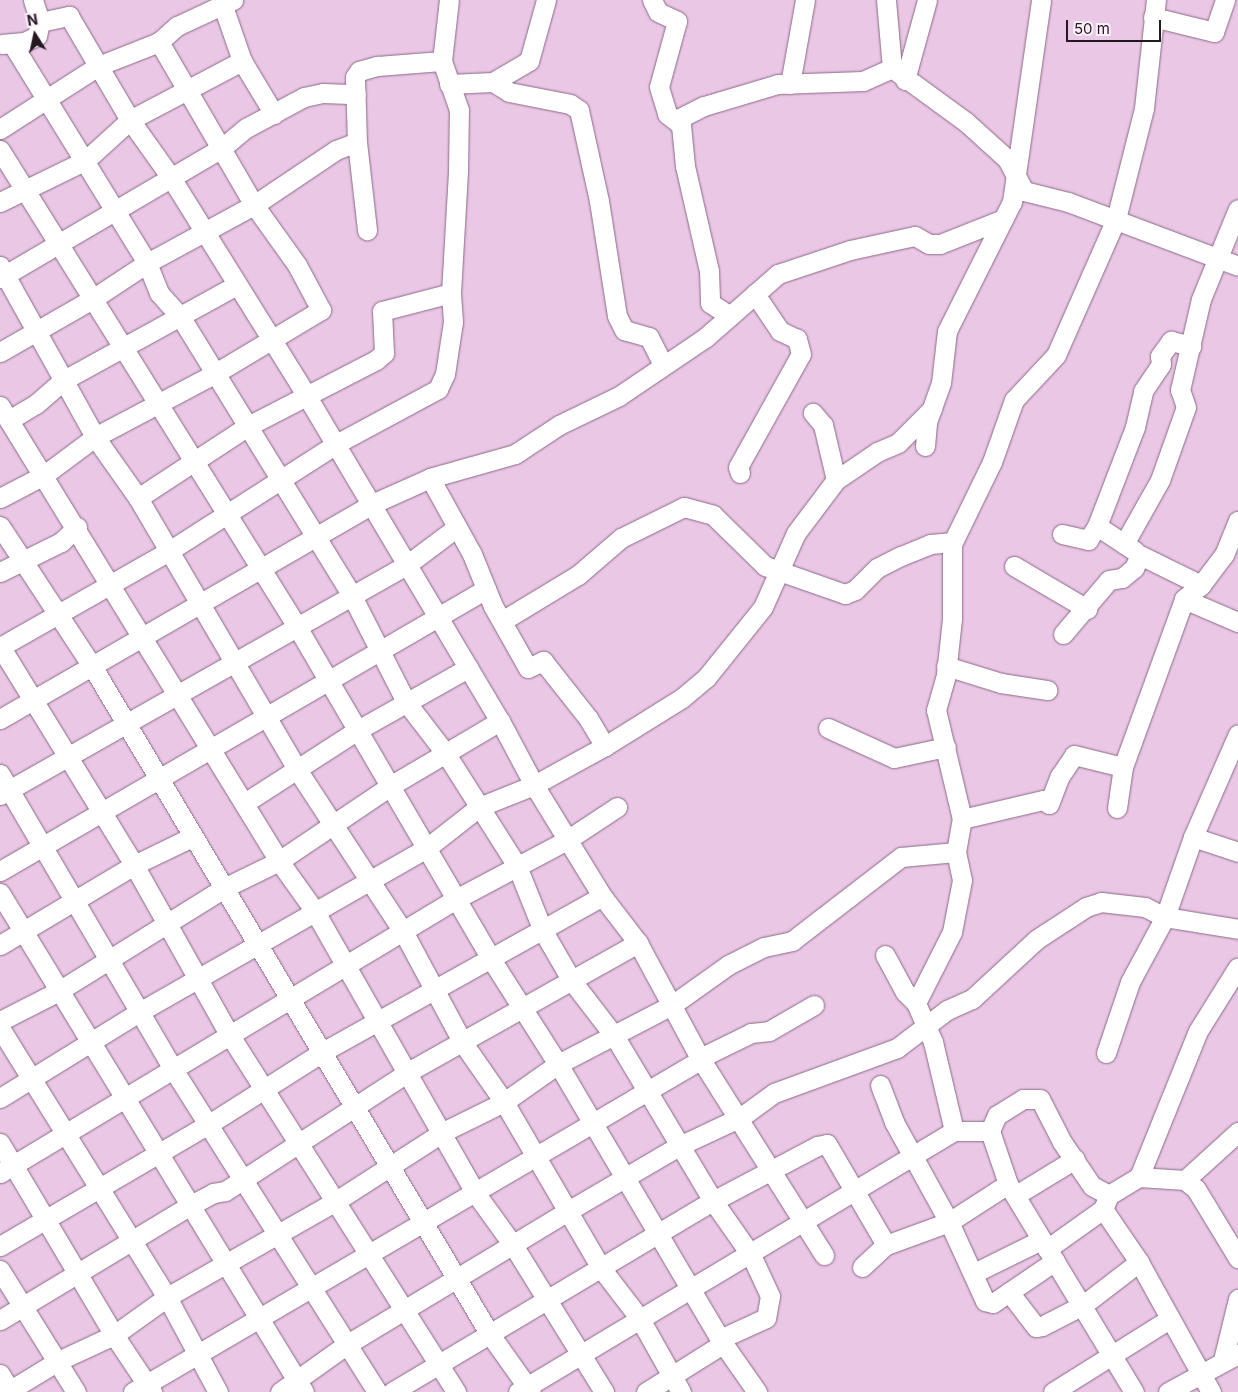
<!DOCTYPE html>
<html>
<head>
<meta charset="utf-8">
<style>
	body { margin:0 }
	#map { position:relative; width:1238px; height:1392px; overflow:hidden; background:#ebc7e6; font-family:Inter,sans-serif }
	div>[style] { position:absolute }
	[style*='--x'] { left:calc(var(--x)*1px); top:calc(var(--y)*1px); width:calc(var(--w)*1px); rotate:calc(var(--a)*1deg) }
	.roads { filter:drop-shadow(0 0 1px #8a6b86) drop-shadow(0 0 1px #8a6b86) }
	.minor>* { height:19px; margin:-9.5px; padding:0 9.5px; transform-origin:9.5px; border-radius:9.5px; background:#fff }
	span { translate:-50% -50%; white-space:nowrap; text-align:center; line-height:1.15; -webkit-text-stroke:4.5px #fef0fc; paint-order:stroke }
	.north { position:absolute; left:10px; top:10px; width:50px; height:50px; -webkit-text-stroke:4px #fef0fc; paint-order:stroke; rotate:350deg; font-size:14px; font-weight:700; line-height:20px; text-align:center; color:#251823 }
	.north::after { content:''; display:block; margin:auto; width:18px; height:22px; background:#251823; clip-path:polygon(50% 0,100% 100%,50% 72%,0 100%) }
	.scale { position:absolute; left:1066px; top:20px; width:95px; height:22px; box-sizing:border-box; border:2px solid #251823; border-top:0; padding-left:6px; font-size:15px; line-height:18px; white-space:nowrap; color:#251823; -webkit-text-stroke:4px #fef0fc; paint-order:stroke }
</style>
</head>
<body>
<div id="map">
	<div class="roads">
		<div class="minor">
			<div style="--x:33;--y:0;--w:23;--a:72"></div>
			<div style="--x:652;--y:0;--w:13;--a:63"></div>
			<div style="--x:658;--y:12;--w:21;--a:25"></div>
			<div style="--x:677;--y:21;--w:68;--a:105.3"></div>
			<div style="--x:659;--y:87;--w:28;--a:73"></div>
			<div style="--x:667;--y:114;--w:18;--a:38"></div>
			<div style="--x:681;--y:125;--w:41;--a:84.4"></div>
			<div style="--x:685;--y:166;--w:108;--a:77.1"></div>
			<div style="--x:709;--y:271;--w:32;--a:88"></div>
			<div style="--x:710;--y:303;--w:24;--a:33"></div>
			<div style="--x:886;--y:0;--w:68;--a:85"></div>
			<div style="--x:223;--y:6;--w:58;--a:70.9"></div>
			<div style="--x:242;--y:61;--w:62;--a:58.9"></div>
			<div style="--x:1153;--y:17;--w:63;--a:13.8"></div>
			<div style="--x:1214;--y:32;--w:34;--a:-71"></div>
			<div style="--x:2;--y:44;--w:22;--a:-5"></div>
			<div style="--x:24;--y:42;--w:14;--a:-25"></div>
			<div style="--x:37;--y:36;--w:14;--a:-78"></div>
			<div style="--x:40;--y:22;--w:30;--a:-12"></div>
			<div style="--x:69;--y:16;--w:121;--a:59.6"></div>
			<div style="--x:130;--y:120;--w:69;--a:54.5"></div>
			<div style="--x:170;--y:176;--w:256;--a:58.1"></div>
			<div style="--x:305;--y:393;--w:382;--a:59.3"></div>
			<div style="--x:500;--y:721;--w:72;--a:62"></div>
			<div style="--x:534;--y:785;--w:130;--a:58.5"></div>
			<div style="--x:602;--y:896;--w:59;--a:52.5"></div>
			<div style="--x:638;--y:943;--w:131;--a:61.7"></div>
			<div style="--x:700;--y:1058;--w:233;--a:57.8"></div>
			<div style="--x:13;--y:45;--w:256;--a:58.4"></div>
			<div style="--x:147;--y:263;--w:32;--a:68"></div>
			<div style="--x:159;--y:293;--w:31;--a:48"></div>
			<div style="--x:180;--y:316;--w:329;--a:58.4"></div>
			<div style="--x:352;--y:596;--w:119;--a:63"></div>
			<div style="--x:406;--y:702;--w:66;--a:52.4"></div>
			<div style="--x:446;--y:754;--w:133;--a:57.6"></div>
			<div style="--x:517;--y:866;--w:70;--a:68.2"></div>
			<div style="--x:543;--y:931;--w:58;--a:59.9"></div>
			<div style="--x:572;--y:981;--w:71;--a:52.5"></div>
			<div style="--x:615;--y:1037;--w:191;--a:59.1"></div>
			<div style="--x:713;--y:1201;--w:66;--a:54.9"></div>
			<div style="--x:751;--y:1255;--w:45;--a:65.1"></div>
			<div style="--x:770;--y:1296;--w:22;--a:100"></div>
			<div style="--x:766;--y:1318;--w:51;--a:155.5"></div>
			<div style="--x:905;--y:80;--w:83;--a:-74.6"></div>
			<div style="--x:493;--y:82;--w:19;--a:32"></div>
			<div style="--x:509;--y:92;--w:62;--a:11.1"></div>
			<div style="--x:570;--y:104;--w:11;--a:34"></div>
			<div style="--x:579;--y:110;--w:93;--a:77.6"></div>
			<div style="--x:599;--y:201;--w:116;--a:81.1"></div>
			<div style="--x:617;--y:316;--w:16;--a:63"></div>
			<div style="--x:624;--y:330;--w:26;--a:16"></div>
			<div style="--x:649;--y:337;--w:31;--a:63"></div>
			<div style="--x:449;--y:84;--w:44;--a:-2.6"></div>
			<div style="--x:493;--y:82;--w:42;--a:-30.3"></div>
			<div style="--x:529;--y:61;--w:63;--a:-74.4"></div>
			<div style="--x:790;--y:84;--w:85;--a:-79.9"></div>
			<div style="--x:676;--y:120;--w:31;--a:-27"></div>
			<div style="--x:704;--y:106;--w:77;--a:-16.6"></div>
			<div style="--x:778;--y:84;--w:85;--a:-2"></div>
			<div style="--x:863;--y:81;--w:32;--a:-24"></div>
			<div style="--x:892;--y:68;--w:92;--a:36.1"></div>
			<div style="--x:966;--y:122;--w:55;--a:42.1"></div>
			<div style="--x:1007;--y:159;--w:36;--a:62"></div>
			<div style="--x:1024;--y:191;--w:45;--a:14"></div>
			<div style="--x:1068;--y:202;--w:182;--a:20.6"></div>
			<div style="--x:0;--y:129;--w:117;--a:-32.7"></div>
			<div style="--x:98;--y:66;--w:66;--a:-21.5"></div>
			<div style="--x:159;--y:42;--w:24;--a:-42"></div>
			<div style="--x:177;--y:26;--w:62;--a:-24.9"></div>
			<div style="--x:357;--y:142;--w:89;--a:83.5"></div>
			<div style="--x:0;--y:150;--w:560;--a:58.07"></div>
			<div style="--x:296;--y:625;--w:387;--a:59.7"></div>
			<div style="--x:491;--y:959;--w:125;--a:57.5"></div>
			<div style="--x:558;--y:1064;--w:319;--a:59.5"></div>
			<div style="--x:720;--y:1339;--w:65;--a:55.1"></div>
			<div style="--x:0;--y:202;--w:96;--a:-26"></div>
			<div style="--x:86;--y:160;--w:59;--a:-42.3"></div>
			<div style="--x:130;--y:120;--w:127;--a:-27.8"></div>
			<div style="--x:0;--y:266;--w:196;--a:60.9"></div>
			<div style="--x:95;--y:437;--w:75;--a:54.8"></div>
			<div style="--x:138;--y:498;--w:316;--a:59.6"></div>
			<div style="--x:298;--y:771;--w:194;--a:56.8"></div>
			<div style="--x:404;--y:933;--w:125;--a:61.8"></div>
			<div style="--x:463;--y:1043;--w:72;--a:55.2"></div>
			<div style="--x:504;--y:1102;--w:192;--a:59.7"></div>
			<div style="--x:601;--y:1268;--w:64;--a:52.6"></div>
			<div style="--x:640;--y:1319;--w:84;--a:60.7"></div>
			<div style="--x:0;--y:278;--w:257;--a:-30.4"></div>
			<div style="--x:222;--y:148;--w:31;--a:-40"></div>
			<div style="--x:246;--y:128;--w:66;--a:-28.1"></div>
			<div style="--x:304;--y:97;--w:19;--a:-12"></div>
			<div style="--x:323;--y:93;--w:33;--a:2"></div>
			<div style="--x:0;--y:352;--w:108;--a:-29.9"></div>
			<div style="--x:94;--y:298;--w:64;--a:-33.4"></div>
			<div style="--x:147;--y:263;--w:122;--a:-28.5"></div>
			<div style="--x:254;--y:205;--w:99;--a:-33.9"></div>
			<div style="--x:336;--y:150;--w:22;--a:-21"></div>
			<div style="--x:357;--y:142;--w:65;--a:-91.8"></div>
			<div style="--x:355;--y:77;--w:7;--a:-56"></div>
			<div style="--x:359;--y:71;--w:19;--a:-16"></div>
			<div style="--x:377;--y:66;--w:65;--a:-4.4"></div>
			<div style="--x:0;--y:406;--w:534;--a:58.48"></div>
			<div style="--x:279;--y:861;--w:60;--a:54.5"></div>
			<div style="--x:314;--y:910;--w:323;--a:60.3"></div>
			<div style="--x:474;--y:1191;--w:67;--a:54.2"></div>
			<div style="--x:513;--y:1245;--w:173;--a:58.2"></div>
			<div style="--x:9;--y:420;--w:31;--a:-31"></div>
			<div style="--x:36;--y:404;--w:35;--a:-41"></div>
			<div style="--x:62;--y:381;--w:197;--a:-28.8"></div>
			<div style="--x:925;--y:446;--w:24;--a:-85"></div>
			<div style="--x:927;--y:422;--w:41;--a:-70.3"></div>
			<div style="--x:941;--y:383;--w:52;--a:-83.4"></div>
			<div style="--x:947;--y:331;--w:144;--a:-63.3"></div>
			<div style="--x:1012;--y:202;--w:204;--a:-81.8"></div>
			<div style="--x:740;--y:473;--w:6;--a:-108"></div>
			<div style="--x:738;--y:467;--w:129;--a:-60.9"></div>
			<div style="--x:801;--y:354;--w:16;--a:-105"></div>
			<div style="--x:797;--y:339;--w:19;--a:-155"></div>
			<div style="--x:780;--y:331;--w:45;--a:-124"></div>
			<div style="--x:430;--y:478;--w:87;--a:61.1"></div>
			<div style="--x:472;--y:554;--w:56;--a:68"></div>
			<div style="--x:493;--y:606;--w:71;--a:60.6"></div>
			<div style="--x:528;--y:668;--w:17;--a:-25"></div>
			<div style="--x:543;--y:661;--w:73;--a:51.7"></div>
			<div style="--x:588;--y:718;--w:33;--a:59"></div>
			<div style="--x:836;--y:480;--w:50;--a:-34.3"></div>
			<div style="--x:877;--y:452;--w:23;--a:-23"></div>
			<div style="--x:898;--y:443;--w:48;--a:-45"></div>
			<div style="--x:0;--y:498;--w:50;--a:-27.6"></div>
			<div style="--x:44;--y:475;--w:64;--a:-36.7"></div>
			<div style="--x:95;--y:437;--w:135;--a:-27.9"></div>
			<div style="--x:214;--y:374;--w:125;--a:-30.9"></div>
			<div style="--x:321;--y:310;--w:51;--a:-118.1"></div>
			<div style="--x:297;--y:265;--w:74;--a:-125.6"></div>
			<div style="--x:254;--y:205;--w:189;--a:-120.2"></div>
			<div style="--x:138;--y:498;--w:131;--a:-33.2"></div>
			<div style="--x:248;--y:426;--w:144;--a:-27.3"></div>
			<div style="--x:376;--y:360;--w:11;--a:-41"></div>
			<div style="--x:384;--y:353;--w:42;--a:-92.7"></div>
			<div style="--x:382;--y:311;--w:71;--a:-14.6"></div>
			<div style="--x:0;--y:526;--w:168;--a:56.7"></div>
			<div style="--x:92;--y:666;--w:776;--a:59.24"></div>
			<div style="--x:489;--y:1333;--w:72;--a:54.6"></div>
			<div style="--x:1097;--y:526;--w:106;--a:-69"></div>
			<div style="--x:1135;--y:427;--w:37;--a:-77"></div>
			<div style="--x:1143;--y:391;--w:32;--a:-56"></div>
			<div style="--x:1161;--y:364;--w:8;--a:-97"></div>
			<div style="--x:1160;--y:356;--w:19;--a:-54"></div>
			<div style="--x:1171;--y:341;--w:21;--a:14"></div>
			<div style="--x:1062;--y:534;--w:27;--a:13"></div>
			<div style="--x:1088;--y:540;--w:17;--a:-57"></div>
			<div style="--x:1097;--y:526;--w:45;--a:33.3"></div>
			<div style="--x:1124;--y:544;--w:73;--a:-60.6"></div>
			<div style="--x:1160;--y:480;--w:77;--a:-70.4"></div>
			<div style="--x:1186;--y:407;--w:18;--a:-109"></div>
			<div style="--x:1180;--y:390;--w:93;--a:-77"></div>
			<div style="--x:1201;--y:299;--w:97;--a:-67.7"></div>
			<div style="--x:1014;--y:566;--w:85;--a:30.5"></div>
			<div style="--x:0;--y:572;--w:68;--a:-26.2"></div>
			<div style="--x:61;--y:542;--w:22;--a:-43"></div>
			<div style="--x:1184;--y:599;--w:59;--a:23.1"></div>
			<div style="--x:502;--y:621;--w:89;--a:-31.2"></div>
			<div style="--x:578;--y:575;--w:57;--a:-40.7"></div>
			<div style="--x:621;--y:538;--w:70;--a:-26.2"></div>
			<div style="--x:684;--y:507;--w:30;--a:15"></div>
			<div style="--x:713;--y:515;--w:73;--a:44.4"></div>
			<div style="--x:765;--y:566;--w:85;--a:19.3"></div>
			<div style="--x:845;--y:594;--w:11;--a:-22"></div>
			<div style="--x:855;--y:590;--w:31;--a:-45"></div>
			<div style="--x:877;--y:568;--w:27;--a:-27"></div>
			<div style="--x:901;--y:556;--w:31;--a:-22"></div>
			<div style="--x:930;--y:544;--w:23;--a:-5"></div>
			<div style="--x:1063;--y:634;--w:71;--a:-49.6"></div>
			<div style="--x:1109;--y:580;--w:13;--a:-9"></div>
			<div style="--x:1122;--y:578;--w:16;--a:-40"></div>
			<div style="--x:1134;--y:568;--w:14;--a:-65"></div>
			<div style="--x:1140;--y:555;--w:68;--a:26.2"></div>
			<div style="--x:0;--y:646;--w:257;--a:58.5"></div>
			<div style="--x:134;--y:865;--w:194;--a:60.7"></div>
			<div style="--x:229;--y:1034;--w:424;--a:57.6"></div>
			<div style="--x:0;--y:647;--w:194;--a:-29.6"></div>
			<div style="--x:169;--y:551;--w:198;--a:-32.6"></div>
			<div style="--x:336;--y:444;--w:116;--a:-28.3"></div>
			<div style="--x:438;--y:389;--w:17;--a:-65"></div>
			<div style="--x:445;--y:374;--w:53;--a:-81.3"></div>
			<div style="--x:453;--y:322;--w:29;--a:-94"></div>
			<div style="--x:451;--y:293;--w:122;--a:-86.7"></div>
			<div style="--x:458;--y:171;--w:61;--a:-89.1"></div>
			<div style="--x:459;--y:110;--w:52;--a:-109.1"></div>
			<div style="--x:442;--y:61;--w:61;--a:-83.5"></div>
			<div style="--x:946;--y:666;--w:58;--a:17.2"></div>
			<div style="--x:1001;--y:683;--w:47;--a:8.7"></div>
			<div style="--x:0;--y:719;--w:430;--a:-30"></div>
			<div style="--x:372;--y:504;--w:64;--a:-24.1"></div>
			<div style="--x:430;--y:478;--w:88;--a:-15.8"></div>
			<div style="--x:515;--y:454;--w:53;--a:-33.4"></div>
			<div style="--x:559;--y:425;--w:67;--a:-25.8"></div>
			<div style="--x:619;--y:396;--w:105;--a:-34.1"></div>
			<div style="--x:706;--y:337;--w:96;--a:-41.2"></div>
			<div style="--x:778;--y:274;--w:76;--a:-18.4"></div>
			<div style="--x:850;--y:250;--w:66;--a:-12.2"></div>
			<div style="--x:915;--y:236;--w:16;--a:30"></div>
			<div style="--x:929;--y:244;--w:11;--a:0"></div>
			<div style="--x:940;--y:244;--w:68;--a:-21.6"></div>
			<div style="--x:828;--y:728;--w:72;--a:24.4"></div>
			<div style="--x:894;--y:758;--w:53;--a:-11.9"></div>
			<div style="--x:0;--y:774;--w:342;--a:59.6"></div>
			<div style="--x:173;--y:1069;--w:382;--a:57.7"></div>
			<div style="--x:0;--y:795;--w:469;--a:-29.5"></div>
			<div style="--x:408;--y:564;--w:60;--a:-36.9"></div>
			<div style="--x:246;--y:802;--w:131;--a:-32.8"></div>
			<div style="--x:356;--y:731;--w:129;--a:-29.4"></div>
			<div style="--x:1117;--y:808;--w:41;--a:-81.7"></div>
			<div style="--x:1123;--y:767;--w:179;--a:-70"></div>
			<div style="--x:1184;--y:599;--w:22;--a:-39"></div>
			<div style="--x:1201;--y:585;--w:38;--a:-53"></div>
			<div style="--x:1224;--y:555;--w:37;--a:-68"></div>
			<div style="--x:962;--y:819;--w:83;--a:-13.2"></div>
			<div style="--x:1043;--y:800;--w:7;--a:34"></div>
			<div style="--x:1049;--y:804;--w:30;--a:-69"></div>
			<div style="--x:1060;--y:776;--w:25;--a:-56"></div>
			<div style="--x:1074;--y:755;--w:50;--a:13.8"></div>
			<div style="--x:1193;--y:837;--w:47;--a:18.4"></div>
			<div style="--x:0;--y:871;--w:562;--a:-30.12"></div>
			<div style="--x:0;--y:893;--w:584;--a:58.65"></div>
			<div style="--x:0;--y:945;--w:156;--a:-30.8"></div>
			<div style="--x:134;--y:865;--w:64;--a:-25.8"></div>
			<div style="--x:885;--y:955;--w:42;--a:61.6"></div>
			<div style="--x:905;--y:992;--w:16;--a:45"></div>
			<div style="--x:916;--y:1003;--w:43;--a:66.4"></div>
			<div style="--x:933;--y:1042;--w:91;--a:76.7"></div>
			<div style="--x:916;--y:1003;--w:80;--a:-63.1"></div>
			<div style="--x:952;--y:932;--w:53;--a:-79.1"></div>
			<div style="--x:962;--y:880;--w:29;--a:-102"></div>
			<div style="--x:956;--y:852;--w:34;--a:-80"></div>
			<div style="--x:962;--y:819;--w:112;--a:-103.4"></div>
			<div style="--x:936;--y:710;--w:37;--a:-74"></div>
			<div style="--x:946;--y:674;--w:55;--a:-83.8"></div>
			<div style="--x:952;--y:619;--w:75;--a:-90"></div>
			<div style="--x:952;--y:544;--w:91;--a:-64"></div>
			<div style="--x:992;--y:462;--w:66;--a:-70.5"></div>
			<div style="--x:1014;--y:400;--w:62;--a:-47"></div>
			<div style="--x:1056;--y:355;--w:149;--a:-66.2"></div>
			<div style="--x:1116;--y:219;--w:114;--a:-75.8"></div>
			<div style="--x:1144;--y:108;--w:109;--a:-83.7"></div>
			<div style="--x:0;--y:1021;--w:64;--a:-27"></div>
			<div style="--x:57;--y:992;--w:197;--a:-31.9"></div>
			<div style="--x:224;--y:888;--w:61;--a:-26.1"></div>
			<div style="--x:279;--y:861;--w:134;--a:-34"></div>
			<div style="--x:390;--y:786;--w:128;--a:-30.6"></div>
			<div style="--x:0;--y:1028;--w:317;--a:58.2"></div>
			<div style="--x:167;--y:1297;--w:108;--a:61.8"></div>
			<div style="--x:1106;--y:1053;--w:75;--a:-71.3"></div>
			<div style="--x:1130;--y:982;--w:74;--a:-61.7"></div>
			<div style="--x:1165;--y:917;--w:85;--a:-70.7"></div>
			<div style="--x:1193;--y:837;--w:112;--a:-66.4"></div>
			<div style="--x:700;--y:1058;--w:57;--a:-26.1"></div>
			<div style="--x:751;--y:1033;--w:18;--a:-6"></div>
			<div style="--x:769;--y:1031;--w:52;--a:-30"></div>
			<div style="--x:880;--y:1085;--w:40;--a:69"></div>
			<div style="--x:894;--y:1122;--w:114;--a:61.2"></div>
			<div style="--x:949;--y:1222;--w:87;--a:65.5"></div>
			<div style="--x:985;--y:1301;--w:8;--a:14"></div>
			<div style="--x:993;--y:1303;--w:75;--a:-34.1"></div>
			<div style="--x:0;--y:1098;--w:166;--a:-31.7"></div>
			<div style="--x:141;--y:1011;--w:331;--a:-29.7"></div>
			<div style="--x:428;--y:847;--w:65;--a:-38.1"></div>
			<div style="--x:479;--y:807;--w:59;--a:-21.8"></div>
			<div style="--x:534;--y:785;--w:81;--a:-28.8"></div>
			<div style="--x:605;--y:746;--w:91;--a:-31.9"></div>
			<div style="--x:682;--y:698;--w:31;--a:-40"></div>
			<div style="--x:706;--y:678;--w:91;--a:-51.2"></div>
			<div style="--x:763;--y:607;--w:81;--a:-66"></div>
			<div style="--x:796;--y:533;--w:66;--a:-53"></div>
			<div style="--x:836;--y:480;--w:57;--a:-103.3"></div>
			<div style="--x:823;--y:425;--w:16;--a:-130"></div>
			<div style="--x:0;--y:1143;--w:223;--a:59.3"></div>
			<div style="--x:114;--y:1335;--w:69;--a:56.3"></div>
			<div style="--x:0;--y:1173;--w:532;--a:-31"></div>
			<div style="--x:456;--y:899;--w:126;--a:-28"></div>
			<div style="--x:567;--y:840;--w:60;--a:-33.4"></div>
			<div style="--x:1139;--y:1177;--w:157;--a:-68"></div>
			<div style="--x:1198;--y:1031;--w:75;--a:-58"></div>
			<div style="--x:1185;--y:1180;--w:14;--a:39"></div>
			<div style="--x:1196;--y:1189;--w:81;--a:58.7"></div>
			<div style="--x:1016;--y:1195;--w:69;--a:-31.4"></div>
			<div style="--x:1109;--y:1195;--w:19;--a:-152"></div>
			<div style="--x:1092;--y:1186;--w:53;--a:-124.3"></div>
			<div style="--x:1062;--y:1142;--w:48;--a:-117.1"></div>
			<div style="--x:1040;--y:1099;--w:17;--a:180"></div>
			<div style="--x:1023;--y:1099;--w:31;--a:148"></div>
			<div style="--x:997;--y:1115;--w:17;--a:114"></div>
			<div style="--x:990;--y:1131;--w:56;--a:71.2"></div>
			<div style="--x:1008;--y:1184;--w:243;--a:58.8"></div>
			<div style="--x:1103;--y:1209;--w:64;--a:55.8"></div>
			<div style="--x:1139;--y:1262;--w:149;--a:61"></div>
			<div style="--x:0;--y:1246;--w:242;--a:-30.3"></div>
			<div style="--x:209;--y:1124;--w:136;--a:-32.4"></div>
			<div style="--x:324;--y:1051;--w:318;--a:-29.1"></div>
			<div style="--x:1047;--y:1249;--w:69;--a:-35.5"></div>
			<div style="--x:1103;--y:1209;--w:15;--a:-67"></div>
			<div style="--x:1109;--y:1195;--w:35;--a:-31"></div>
			<div style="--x:1139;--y:1177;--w:46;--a:3.7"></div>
			<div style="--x:1185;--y:1180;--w:72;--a:-42.2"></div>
			<div style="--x:862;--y:1267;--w:33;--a:-43"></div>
			<div style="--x:886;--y:1245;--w:67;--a:-20.1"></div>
			<div style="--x:949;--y:1222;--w:70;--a:-32.8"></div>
			<div style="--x:0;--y:1270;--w:144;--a:58.1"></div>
			<div style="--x:974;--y:1273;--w:75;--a:-26.2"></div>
			<div style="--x:1009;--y:1292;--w:44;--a:52.4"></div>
			<div style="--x:1036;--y:1327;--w:6;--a:-9"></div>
			<div style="--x:1042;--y:1326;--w:46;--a:-27.1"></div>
			<div style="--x:1083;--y:1305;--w:71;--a:-37.5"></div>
			<div style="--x:0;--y:1320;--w:221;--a:-31.1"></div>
			<div style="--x:189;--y:1206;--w:27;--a:-28"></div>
			<div style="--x:213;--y:1193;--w:12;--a:-9"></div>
			<div style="--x:225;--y:1191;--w:218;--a:-33"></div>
			<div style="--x:408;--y:1072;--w:264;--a:-29.3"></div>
			<div style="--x:1223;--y:1360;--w:63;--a:-76.2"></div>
			<div style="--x:0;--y:1374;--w:21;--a:59"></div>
			<div style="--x:7;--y:1392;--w:60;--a:-31.3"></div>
			<div style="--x:58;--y:1361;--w:62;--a:-24.9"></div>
			<div style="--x:114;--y:1335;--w:65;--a:-35.6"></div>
			<div style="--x:167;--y:1297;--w:194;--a:-29.6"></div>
			<div style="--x:336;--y:1201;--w:127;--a:-32.8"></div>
			<div style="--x:443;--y:1132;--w:68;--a:-26.2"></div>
			<div style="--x:504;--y:1102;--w:66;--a:-35.1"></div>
			<div style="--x:558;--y:1064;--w:128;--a:-27.4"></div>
			<div style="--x:672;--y:1005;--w:69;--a:-35.5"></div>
			<div style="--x:728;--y:965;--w:40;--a:-26.6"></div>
			<div style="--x:764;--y:947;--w:29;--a:-12"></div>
			<div style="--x:792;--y:941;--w:138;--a:-37.6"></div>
			<div style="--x:901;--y:857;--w:55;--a:-5.2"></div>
			<div style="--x:133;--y:1392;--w:659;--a:-30.34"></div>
			<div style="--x:280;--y:1392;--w:81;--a:-35.5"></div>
			<div style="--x:346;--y:1345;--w:259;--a:-31.1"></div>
			<div style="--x:568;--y:1211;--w:129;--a:-30.4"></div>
			<div style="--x:679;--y:1146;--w:68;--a:-25.1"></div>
			<div style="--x:741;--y:1117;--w:41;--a:-36"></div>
			<div style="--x:774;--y:1093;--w:131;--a:-20.1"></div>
			<div style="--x:897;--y:1048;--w:63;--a:-37.2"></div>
			<div style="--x:947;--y:1010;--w:27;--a:-24"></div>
			<div style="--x:972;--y:999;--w:88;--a:-42.7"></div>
			<div style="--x:1037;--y:939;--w:59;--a:-33.1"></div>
			<div style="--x:1086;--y:907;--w:16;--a:-18"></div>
			<div style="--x:1101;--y:902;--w:44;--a:6.5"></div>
			<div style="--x:1145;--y:907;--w:22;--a:27"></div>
			<div style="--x:1165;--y:917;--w:74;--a:9.3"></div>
			<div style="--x:392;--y:1392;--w:374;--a:-30.8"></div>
			<div style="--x:713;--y:1201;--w:118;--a:-27.9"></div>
			<div style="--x:817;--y:1146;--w:10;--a:-11"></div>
			<div style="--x:827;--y:1144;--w:117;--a:59.7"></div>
			<div style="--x:518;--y:1392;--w:508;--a:-30.91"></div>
			<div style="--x:954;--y:1131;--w:36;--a:0"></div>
			<div style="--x:646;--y:1392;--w:92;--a:-32.1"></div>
			<div style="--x:1053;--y:1392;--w:136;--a:-32.1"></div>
			<div style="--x:1168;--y:1392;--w:80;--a:-28.5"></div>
		</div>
	</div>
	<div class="north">N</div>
	<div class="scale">50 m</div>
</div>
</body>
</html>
